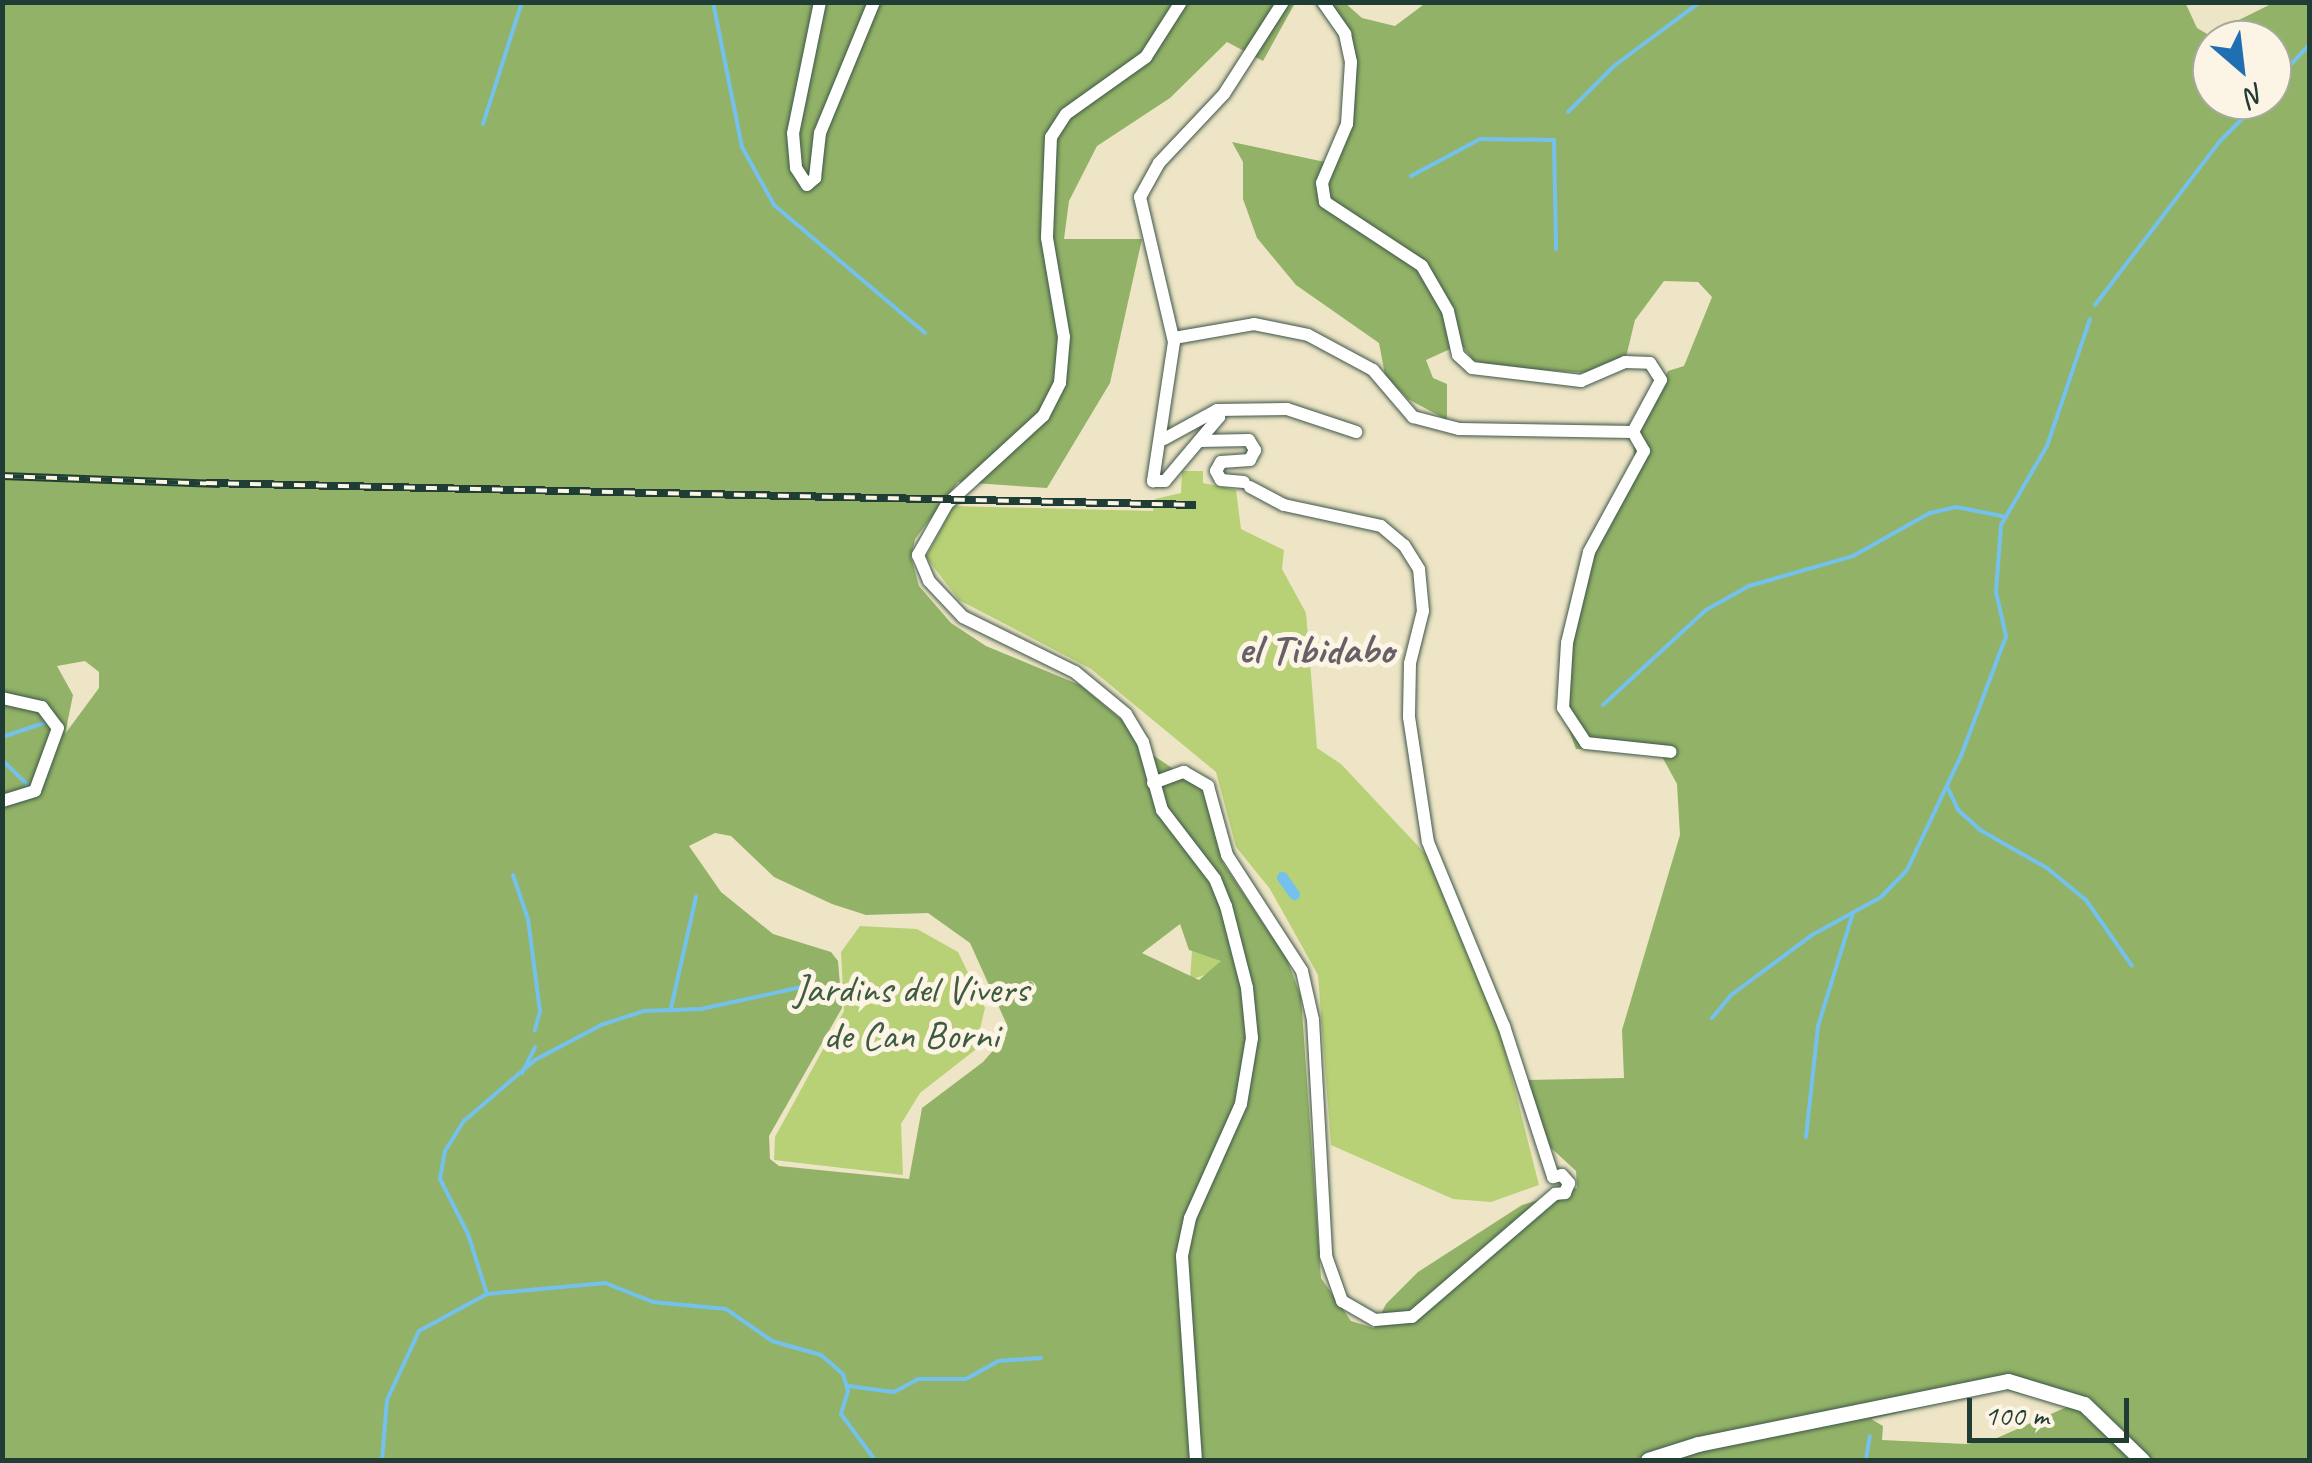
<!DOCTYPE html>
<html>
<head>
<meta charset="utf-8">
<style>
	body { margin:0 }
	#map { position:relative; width:2312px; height:1463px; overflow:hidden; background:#ede5c5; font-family:Caveat,sans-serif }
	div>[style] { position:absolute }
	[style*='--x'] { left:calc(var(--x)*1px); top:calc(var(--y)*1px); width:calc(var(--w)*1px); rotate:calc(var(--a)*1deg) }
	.green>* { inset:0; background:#b8d176 }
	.forest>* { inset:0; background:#92b367 }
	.stream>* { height:4px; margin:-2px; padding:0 2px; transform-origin:2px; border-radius:2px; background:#74c1ee }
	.canal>* { height:11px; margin:-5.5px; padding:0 5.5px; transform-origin:5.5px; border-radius:5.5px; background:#74c1ee }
	.roads { filter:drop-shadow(0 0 2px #3e564a) drop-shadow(0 0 2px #3e564a) }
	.minor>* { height:12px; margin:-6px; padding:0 6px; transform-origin:6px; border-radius:6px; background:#fff }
	.major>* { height:15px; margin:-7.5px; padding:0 7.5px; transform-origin:7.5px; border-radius:7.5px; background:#fff }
	.rail>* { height:8px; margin-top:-4px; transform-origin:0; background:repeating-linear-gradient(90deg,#fcf5e5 0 11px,#1f3d34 0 22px); box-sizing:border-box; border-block:2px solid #1f3d34 }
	span { translate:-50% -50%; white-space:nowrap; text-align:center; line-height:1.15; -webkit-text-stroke:10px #fcf5e5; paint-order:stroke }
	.park-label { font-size:40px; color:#3e5b41 }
	.neighbourhood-label { font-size:42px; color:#676066; font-weight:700 }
	.frame { position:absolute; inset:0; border:5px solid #1f3d34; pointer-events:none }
	.north { position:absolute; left:2192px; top:20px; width:100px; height:100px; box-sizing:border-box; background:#fcf5e5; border:2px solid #a4ab9e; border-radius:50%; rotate:152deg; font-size:28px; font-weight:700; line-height:40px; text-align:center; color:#1f3d34 }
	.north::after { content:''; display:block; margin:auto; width:35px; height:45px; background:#1f6fb2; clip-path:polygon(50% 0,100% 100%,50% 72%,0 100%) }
	.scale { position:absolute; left:1967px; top:1398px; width:162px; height:45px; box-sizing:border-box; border:5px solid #1f3d34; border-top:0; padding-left:12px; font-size:30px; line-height:35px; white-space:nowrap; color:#1f3d34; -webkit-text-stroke:8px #fcf5e5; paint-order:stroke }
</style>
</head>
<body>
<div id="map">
	<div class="green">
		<div style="clip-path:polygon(1182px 471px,1203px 471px,1203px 483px,1236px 490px,1241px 529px,1284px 550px,1282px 569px,1306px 613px,1317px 748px,1341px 764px,1434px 863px,1492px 999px,1539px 1185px,1491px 1202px,1453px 1199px,1331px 1145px,1318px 975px,1270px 889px,1236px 847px,1216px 772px,1091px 669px,959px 600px,926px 557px,953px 506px,1153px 511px,1155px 499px,1181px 493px)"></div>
		<div style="clip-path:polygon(860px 926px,917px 929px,958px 952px,985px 1008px,975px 1050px,920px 1093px,901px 1124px,903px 1175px,774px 1160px,775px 1137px,844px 1011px,841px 952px)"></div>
		<div style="clip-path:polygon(1192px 951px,1222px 960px,1211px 973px,1190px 980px)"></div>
	</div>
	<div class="forest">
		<div style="clip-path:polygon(evenodd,1427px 2px,2185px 2px,2197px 28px,2209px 35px,2273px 3px,2309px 3px,2309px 1460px,3px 1460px,3px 3px,1295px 3px,1263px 61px,1227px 42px,1170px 98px,1097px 146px,1069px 201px,1064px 239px,1142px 239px,1110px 383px,1047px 488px,958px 482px,915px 539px,911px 557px,919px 586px,951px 623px,986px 646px,1080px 685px,1123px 721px,1138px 745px,1203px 789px,1223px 863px,1287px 959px,1301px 997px,1321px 1278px,1351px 1321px,1374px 1328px,1386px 1304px,1418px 1272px,1522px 1205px,1577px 1188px,1576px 1171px,1549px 1146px,1528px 1080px,1624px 1078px,1622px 1030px,1680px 835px,1677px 784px,1659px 751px,1576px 749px,1558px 701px,1587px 544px,1634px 458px,1633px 438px,1668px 371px,1684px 366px,1712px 297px,1698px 282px,1664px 281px,1635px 320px,1626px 357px,1588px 373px,1495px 367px,1473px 360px,1461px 344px,1426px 360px,1433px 378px,1447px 384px,1447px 420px,1408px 399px,1385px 375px,1379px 343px,1296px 285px,1257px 238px,1243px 199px,1243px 162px,1232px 142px,1325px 162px,1341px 126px,1346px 65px,1345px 46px,1318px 3px,1345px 3px,1362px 18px,1395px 26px,1427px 2px,2212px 40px,2272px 40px,2272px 100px,2212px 100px,2212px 40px,1427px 2px,85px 661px,99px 672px,99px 688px,65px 734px,73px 695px,57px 666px,85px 661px,1427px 2px,715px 833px,731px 836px,774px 877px,832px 904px,866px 915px,928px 913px,970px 943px,1007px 1025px,1006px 1036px,983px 1062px,922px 1108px,909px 1179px,779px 1166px,770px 1159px,769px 1136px,842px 1008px,838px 961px,831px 952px,773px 934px,721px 892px,689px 846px,715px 833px,1427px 2px,1180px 924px,1189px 950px,1221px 961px,1199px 980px,1142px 953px,1180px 924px,1427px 2px,2002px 1389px,2069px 1406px,1997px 1438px,1966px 1444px,1882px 1440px,1883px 1426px,1871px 1419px,2002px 1389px)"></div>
	</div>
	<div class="stream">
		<div style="--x:713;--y:2;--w:148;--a:78.7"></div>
		<div style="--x:742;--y:147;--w:66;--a:61.1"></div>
		<div style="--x:774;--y:205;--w:198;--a:40.3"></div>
		<div style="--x:2272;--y:85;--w:56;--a:-47.2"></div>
		<div style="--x:1568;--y:112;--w:65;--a:-45"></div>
		<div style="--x:1614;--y:66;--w:107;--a:-36.7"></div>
		<div style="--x:483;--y:124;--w:128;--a:-72.3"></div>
		<div style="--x:1411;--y:176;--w:78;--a:-28.2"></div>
		<div style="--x:1480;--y:139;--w:74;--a:0.8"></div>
		<div style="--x:1554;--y:140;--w:109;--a:88.9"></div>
		<div style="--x:2095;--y:305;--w:206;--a:-52.7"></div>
		<div style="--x:2220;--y:141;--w:58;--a:-45"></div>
		<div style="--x:1603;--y:705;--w:140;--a:-42.7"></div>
		<div style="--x:1706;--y:610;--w:49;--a:-29.2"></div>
		<div style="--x:1749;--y:586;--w:108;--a:-16.1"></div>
		<div style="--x:1853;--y:556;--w:88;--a:-29.2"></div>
		<div style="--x:1930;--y:513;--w:27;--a:-13"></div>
		<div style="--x:1956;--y:507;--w:47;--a:11.1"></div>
		<div style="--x:2;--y:737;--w:44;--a:-18.4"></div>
		<div style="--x:2;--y:760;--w:35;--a:44"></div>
		<div style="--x:1947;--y:786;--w:26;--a:65"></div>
		<div style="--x:1958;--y:810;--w:30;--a:42"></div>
		<div style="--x:1980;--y:830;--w:77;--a:29.6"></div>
		<div style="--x:2047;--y:868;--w:50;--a:39.4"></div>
		<div style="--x:2086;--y:900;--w:80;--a:55.1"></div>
		<div style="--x:513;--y:875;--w:46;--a:71.2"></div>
		<div style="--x:528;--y:919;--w:93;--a:82.6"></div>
		<div style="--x:540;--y:1011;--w:20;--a:105"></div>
		<div style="--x:671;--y:1008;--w:114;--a:-77.3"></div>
		<div style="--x:1712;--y:1018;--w:30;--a:-50"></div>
		<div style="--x:1731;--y:995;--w:101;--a:-36.5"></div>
		<div style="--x:1812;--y:935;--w:79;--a:-28.8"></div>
		<div style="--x:1881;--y:897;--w:37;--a:-46"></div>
		<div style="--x:1907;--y:870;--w:126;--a:-64.7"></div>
		<div style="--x:1961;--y:756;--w:128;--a:-69.4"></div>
		<div style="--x:2006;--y:636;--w:45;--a:-102.8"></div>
		<div style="--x:1996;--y:592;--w:67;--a:-85.7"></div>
		<div style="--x:2001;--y:525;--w:91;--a:-59.8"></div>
		<div style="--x:2047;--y:446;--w:134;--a:-71.3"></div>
		<div style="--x:522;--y:1073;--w:29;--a:-63"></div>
		<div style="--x:1806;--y:1137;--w:112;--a:-83.8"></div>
		<div style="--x:1818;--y:1026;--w:118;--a:-72.8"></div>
		<div style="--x:487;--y:1294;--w:119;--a:-5.3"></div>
		<div style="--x:605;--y:1283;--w:52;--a:21.6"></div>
		<div style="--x:653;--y:1302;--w:73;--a:5.5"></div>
		<div style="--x:726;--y:1309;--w:56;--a:34.8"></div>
		<div style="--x:772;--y:1341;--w:51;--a:15.9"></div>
		<div style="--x:821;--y:1355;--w:29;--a:41"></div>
		<div style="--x:843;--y:1374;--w:18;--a:74"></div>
		<div style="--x:848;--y:1391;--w:24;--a:107"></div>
		<div style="--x:841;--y:1414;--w:57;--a:53.5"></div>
		<div style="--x:848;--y:1386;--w:46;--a:7.4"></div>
		<div style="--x:894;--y:1392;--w:27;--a:-28"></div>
		<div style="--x:918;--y:1379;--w:48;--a:0"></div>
		<div style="--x:966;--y:1379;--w:37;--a:-29"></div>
		<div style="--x:998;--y:1361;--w:43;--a:-4"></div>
		<div style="--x:382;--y:1460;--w:60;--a:-85.2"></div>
		<div style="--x:387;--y:1400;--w:76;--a:-65.1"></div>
		<div style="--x:419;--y:1331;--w:77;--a:-28.6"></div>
		<div style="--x:487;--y:1294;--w:63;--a:-107.6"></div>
		<div style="--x:468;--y:1234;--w:62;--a:-117"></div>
		<div style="--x:440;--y:1179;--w:28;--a:-80"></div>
		<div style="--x:445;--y:1151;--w:36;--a:-58"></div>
		<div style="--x:464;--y:1121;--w:94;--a:-40.7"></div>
		<div style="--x:535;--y:1060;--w:75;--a:-27.9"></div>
		<div style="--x:601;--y:1025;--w:45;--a:-18"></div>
		<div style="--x:644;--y:1011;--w:57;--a:-2"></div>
		<div style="--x:701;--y:1009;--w:103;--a:-12.3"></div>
		<div style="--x:1866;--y:1460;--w:24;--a:-81"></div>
	</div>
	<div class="canal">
		<div style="--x:1282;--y:877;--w:21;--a:55"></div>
	</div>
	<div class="roads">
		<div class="minor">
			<div style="--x:820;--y:2;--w:134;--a:101.6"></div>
			<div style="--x:793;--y:133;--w:35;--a:85"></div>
			<div style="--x:796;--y:168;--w:20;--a:57"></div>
			<div style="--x:807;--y:185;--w:11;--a:-41"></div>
			<div style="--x:815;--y:178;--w:45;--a:-83.7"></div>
			<div style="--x:820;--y:133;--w:142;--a:-67.6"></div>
			<div style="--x:1181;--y:2;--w:65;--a:122.5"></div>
			<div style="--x:1146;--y:57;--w:98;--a:144.5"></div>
			<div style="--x:1066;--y:114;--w:27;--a:123"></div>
			<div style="--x:1051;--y:137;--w:101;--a:92.3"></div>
			<div style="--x:1047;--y:238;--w:100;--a:80.3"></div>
			<div style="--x:1064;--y:337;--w:46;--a:95"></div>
			<div style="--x:1060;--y:383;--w:37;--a:117"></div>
			<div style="--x:1043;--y:416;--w:130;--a:137.5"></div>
			<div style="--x:947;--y:504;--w:59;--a:119.6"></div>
			<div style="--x:918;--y:555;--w:28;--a:67"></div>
			<div style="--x:929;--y:581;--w:50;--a:46.6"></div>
			<div style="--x:963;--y:617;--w:125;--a:26.2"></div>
			<div style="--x:1075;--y:672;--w:66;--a:39.5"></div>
			<div style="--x:1126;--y:714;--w:33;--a:59"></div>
			<div style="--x:1143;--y:742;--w:71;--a:74.4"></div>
			<div style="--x:1162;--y:810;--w:87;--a:52.5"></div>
			<div style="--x:1215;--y:879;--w:29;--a:68"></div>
			<div style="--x:1226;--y:906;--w:85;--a:75.6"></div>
			<div style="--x:1247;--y:988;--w:50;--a:84.3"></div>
			<div style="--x:1252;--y:1038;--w:67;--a:99.5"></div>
			<div style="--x:1241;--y:1104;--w:125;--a:114.1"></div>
			<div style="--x:1190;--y:1218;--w:39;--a:102"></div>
			<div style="--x:1182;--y:1256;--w:204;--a:86.1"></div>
			<div style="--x:1283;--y:2;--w:109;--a:122.7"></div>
			<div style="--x:1224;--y:94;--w:95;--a:133.3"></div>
			<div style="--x:1159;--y:163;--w:39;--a:119"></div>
			<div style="--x:1140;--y:197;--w:149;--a:76.8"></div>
			<div style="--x:1174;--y:342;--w:141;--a:98.6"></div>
			<div style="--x:1153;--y:481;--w:12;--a:0"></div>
			<div style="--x:1165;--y:481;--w:84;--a:-49.8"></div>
			<div style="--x:1219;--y:417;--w:7;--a:-106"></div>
			<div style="--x:1217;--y:410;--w:70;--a:-0.8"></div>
			<div style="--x:1287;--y:409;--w:73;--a:18.4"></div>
			<div style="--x:1323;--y:2;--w:39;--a:55"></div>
			<div style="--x:1345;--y:34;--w:29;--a:78"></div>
			<div style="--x:1351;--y:62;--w:62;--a:93.7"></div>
			<div style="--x:1347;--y:124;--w:64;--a:113"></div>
			<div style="--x:1322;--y:183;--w:19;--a:81"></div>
			<div style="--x:1325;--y:202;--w:116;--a:33.4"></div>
			<div style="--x:1422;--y:266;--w:52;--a:60"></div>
			<div style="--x:1448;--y:311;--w:45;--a:77.2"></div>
			<div style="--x:1458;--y:355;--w:19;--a:43"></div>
			<div style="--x:1472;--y:368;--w:110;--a:6.8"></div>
			<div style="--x:1581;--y:381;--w:48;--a:-23.4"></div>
			<div style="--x:1625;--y:362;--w:25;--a:2"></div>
			<div style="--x:1650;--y:363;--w:20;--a:57"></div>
			<div style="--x:1661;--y:380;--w:59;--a:118.3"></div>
			<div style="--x:1174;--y:338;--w:81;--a:-9.9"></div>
			<div style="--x:1254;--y:324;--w:55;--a:11.5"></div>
			<div style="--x:1308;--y:335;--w:74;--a:28.3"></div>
			<div style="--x:1373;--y:370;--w:62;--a:49.6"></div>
			<div style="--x:1413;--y:417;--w:48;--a:14.6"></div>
			<div style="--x:1459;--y:429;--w:174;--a:1"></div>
			<div style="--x:1633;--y:432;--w:22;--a:60"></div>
			<div style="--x:1644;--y:451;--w:115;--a:118.6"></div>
			<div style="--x:1589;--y:552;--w:94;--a:103.6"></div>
			<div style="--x:1567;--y:643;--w:65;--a:93.5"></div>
			<div style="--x:1563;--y:708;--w:42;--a:56.7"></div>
			<div style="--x:1586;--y:743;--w:85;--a:6"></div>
			<div style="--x:1164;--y:439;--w:60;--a:-28.7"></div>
			<div style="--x:1199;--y:441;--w:50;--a:-1.1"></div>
			<div style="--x:1249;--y:440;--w:12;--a:59"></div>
			<div style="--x:1255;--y:450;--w:11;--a:117"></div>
			<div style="--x:1250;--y:460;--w:29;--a:176"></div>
			<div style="--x:1221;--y:462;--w:10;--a:119"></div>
			<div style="--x:1216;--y:471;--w:10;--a:61"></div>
			<div style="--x:1221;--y:480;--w:23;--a:5"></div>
			<div style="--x:1250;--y:487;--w:38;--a:28"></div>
			<div style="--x:1284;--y:505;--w:99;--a:12.2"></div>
			<div style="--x:1381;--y:526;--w:30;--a:40"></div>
			<div style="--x:1404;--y:545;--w:28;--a:58"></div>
			<div style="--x:1419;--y:569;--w:42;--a:84.6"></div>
			<div style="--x:1423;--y:611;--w:54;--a:104"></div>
			<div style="--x:1410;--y:663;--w:54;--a:91.1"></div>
			<div style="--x:1409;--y:717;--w:126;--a:81.4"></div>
			<div style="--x:1428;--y:842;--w:199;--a:67.6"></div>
			<div style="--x:1504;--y:1026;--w:159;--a:72"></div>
			<div style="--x:2;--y:698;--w:41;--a:12.7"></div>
			<div style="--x:42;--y:707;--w:26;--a:53"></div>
			<div style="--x:58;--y:728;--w:67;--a:110.1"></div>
			<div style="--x:35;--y:791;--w:34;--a:163"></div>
			<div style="--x:1153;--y:783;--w:33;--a:-20"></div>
			<div style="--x:1184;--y:772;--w:28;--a:30"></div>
			<div style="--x:1208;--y:786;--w:72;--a:74.6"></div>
			<div style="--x:1227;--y:855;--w:138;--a:57.1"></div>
			<div style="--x:1302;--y:971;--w:50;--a:77.3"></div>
			<div style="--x:1313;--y:1020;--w:236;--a:86.8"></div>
			<div style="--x:1326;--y:1256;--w:48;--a:70.4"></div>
			<div style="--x:1342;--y:1301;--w:38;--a:30"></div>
			<div style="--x:1375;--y:1320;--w:37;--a:-5"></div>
			<div style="--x:1412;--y:1317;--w:189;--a:-40.7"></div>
			<div style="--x:1553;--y:1177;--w:9;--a:-13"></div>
			<div style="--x:1562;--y:1175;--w:11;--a:49"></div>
			<div style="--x:1569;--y:1183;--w:11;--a:112"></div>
			<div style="--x:1565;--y:1193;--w:10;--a:174"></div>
		</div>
		<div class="major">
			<div style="--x:1648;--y:1460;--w:52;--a:-17.7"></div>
			<div style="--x:1698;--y:1444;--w:316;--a:-11.5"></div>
			<div style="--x:2008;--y:1381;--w:79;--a:16.8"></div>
			<div style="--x:2084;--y:1404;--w:81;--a:44"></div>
		</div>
	</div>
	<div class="rail">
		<div style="--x:2;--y:476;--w:218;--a:2.1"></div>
		<div style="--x:206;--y:483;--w:990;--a:1.27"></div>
	</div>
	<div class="park-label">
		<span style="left:911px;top:1012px">Jardins del Vivers<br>de Can Borni</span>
	</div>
	<div class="neighbourhood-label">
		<span style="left:1316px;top:650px">el Tibidabo</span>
	</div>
	<div class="frame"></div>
	<div class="north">N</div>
	<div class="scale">100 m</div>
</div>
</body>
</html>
